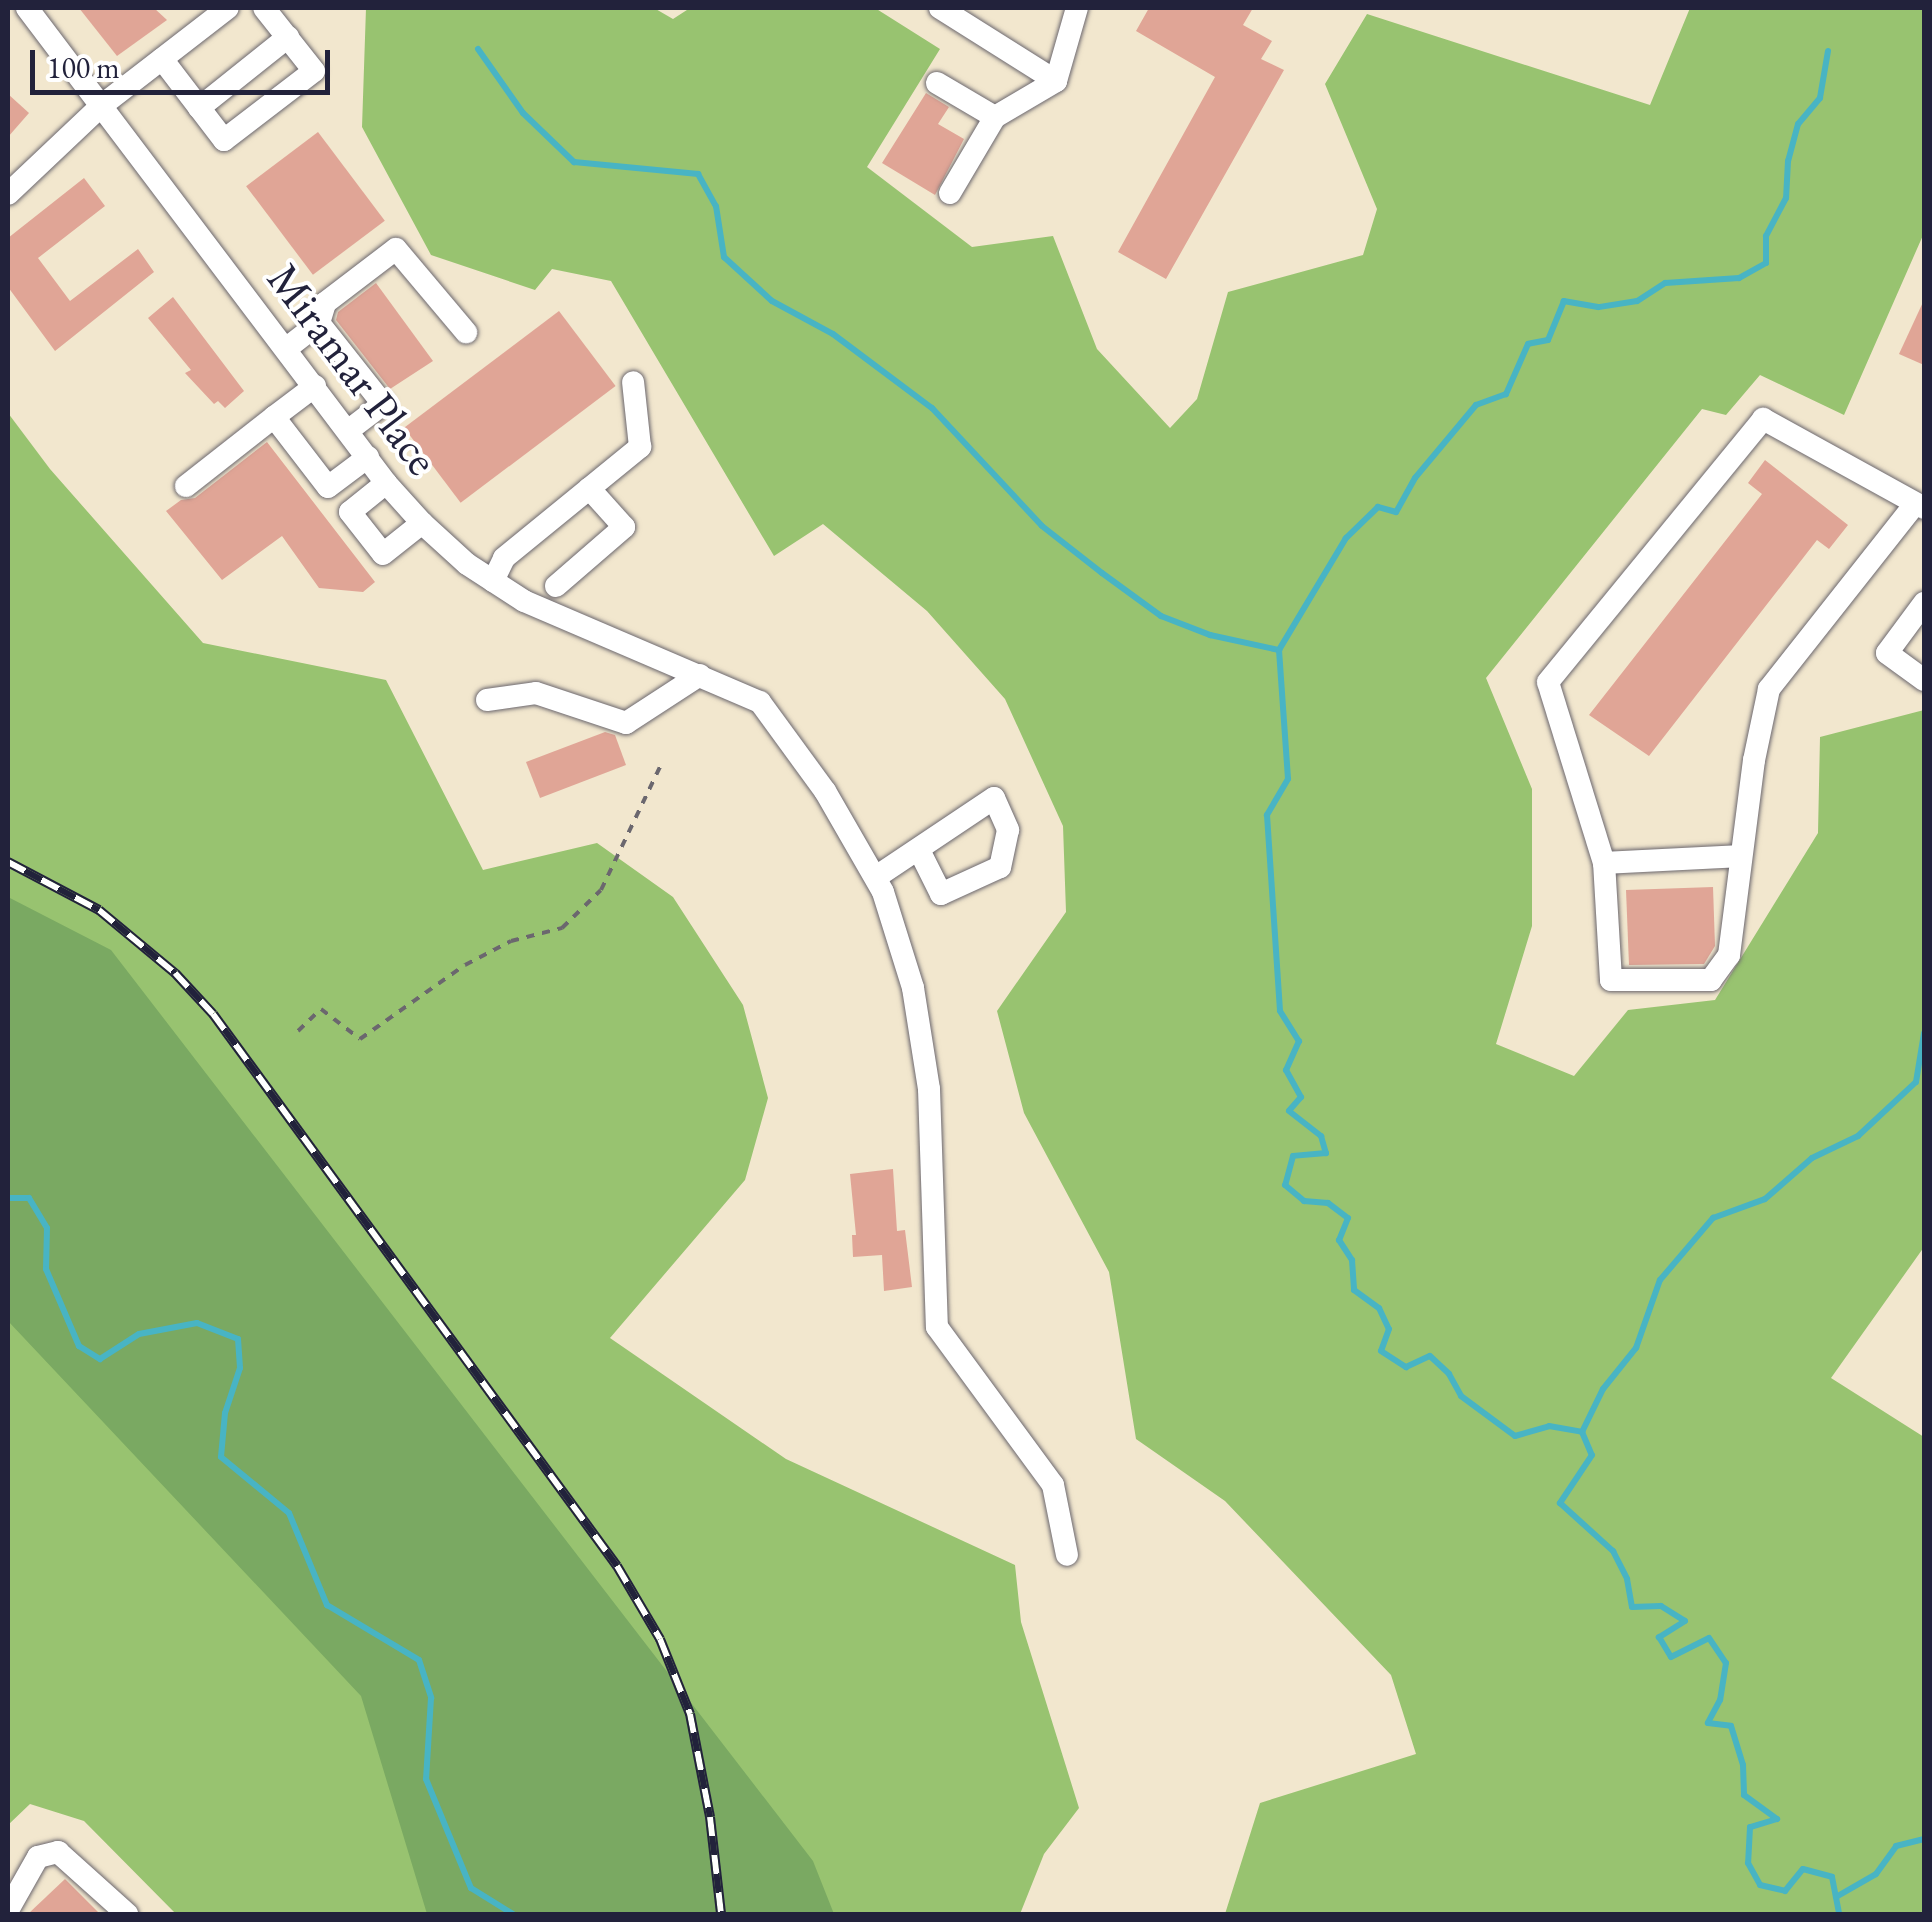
<!DOCTYPE html>
<html>
<head>
<meta charset="utf-8">
<style>
	body { margin:0 }
	#map { position:relative; width:1932px; height:1922px; overflow:hidden; background:#f2e7ce; font-family:"EB Garamond",serif }
	div>[style] { position:absolute }
	[style*='--x'] { left:calc(var(--x)*1px); top:calc(var(--y)*1px); width:calc(var(--w)*1px); rotate:calc(var(--a)*1deg) }
	.green>* { inset:0; background:#98c370 }
	.forest>* { inset:0; background:#7aa962 }
	.stream>* { height:6px; margin:-3px; padding:0 3px; transform-origin:3px; border-radius:3px; background:#48b4c4 }
	.building>* { inset:0; background:#e0a596; transform-origin:0 0 }
	.path>* { height:4px; margin-top:-2px; transform-origin:0; background:repeating-linear-gradient(90deg,#6b676e 0 8px,transparent 0 16px) }
	.roads { filter:drop-shadow(0 0 2px #6b676e) drop-shadow(0 0 2px #6b676e) }
	.minor>* { height:22px; margin:-11px; padding:0 11px; transform-origin:11px; border-radius:11px; background:#fff }
	.rail>* { height:10px; margin-top:-5px; transform-origin:0; background:repeating-linear-gradient(90deg,#fff 0 19px,#22223b 0 38px); box-sizing:border-box; border-block:2px solid #22223b }
	span { translate:-50% -50%; white-space:nowrap; text-align:center; line-height:1.15; -webkit-text-stroke:8px #fff; paint-order:stroke }
	.street-label { font-size:45px; color:#22223b }
	.frame { position:absolute; inset:0; border:10px solid #22223b; pointer-events:none }
	.scale { position:absolute; left:30px; top:50px; width:300px; height:45px; box-sizing:border-box; border:5px solid #22223b; border-top:0; padding-left:12px; font-size:30px; line-height:35px; white-space:nowrap; color:#22223b; -webkit-text-stroke:8px #fff; paint-order:stroke }
</style>
</head>
<body>
<div id="map">
	<div class="green">
		<div style="clip-path:polygon(366px 8px,654px 8px,673px 19px,690px 8px,875px 8px,940px 49px,867px 167px,972px 247px,1053px 236px,1097px 349px,1170px 428px,1197px 399px,1228px 292px,1363px 255px,1377px 209px,1325px 84px,1367px 14px,1650px 105px,1690px 8px,1924px 8px,1924px 233px,1844px 415px,1760px 375px,1726px 415px,1702px 409px,1486px 678px,1532px 789px,1532px 926px,1496px 1044px,1574px 1076px,1628px 1010px,1715px 1000px,1818px 833px,1820px 737px,1924px 710px,1924px 1247px,1831px 1378px,1924px 1437px,1924px 1914px,1225px 1914px,1260px 1803px,1416px 1754px,1391px 1675px,1225px 1501px,1136px 1439px,1109px 1272px,1024px 1113px,997px 1011px,1066px 912px,1063px 826px,1005px 699px,927px 611px,823px 524px,774px 556px,611px 281px,552px 269px,535px 290px,431px 255px,362px 127px)"></div>
		<div style="clip-path:polygon(8px 413px,50px 469px,203px 643px,386px 680px,483px 870px,597px 843px,673px 897px,743px 1005px,768px 1098px,745px 1180px,610px 1338px,786px 1459px,1015px 1565px,1021px 1622px,1079px 1808px,1044px 1854px,1020px 1914px,176px 1914px,84px 1821px,30px 1804px,8px 1825px)"></div>
	</div>
	<div class="forest">
		<div style="clip-path:polygon(8px 897px,111px 950px,813px 1861px,834px 1914px,427px 1914px,361px 1696px,8px 1321px)"></div>
	</div>
	<div class="stream">
		<div style="--x:478;--y:49;--w:78;--a:54.9"></div>
		<div style="--x:523;--y:113;--w:71;--a:43.9"></div>
		<div style="--x:574;--y:162;--w:125;--a:5.5"></div>
		<div style="--x:698;--y:174;--w:37;--a:61"></div>
		<div style="--x:716;--y:206;--w:52;--a:81.1"></div>
		<div style="--x:724;--y:257;--w:65;--a:42.5"></div>
		<div style="--x:772;--y:301;--w:69;--a:28.4"></div>
		<div style="--x:833;--y:334;--w:124;--a:36.8"></div>
		<div style="--x:932;--y:408;--w:161;--a:47"></div>
		<div style="--x:1042;--y:526;--w:76;--a:38.1"></div>
		<div style="--x:1102;--y:573;--w:73;--a:36.1"></div>
		<div style="--x:1161;--y:616;--w:53;--a:21.2"></div>
		<div style="--x:1210;--y:635;--w:71;--a:12.3"></div>
		<div style="--x:1828;--y:51;--w:48;--a:99.7"></div>
		<div style="--x:1820;--y:98;--w:34;--a:130"></div>
		<div style="--x:1798;--y:124;--w:38;--a:105"></div>
		<div style="--x:1788;--y:161;--w:37;--a:93"></div>
		<div style="--x:1786;--y:198;--w:43;--a:117.8"></div>
		<div style="--x:1766;--y:236;--w:27;--a:90"></div>
		<div style="--x:1766;--y:263;--w:31;--a:151"></div>
		<div style="--x:1739;--y:278;--w:74;--a:176.1"></div>
		<div style="--x:1665;--y:283;--w:33;--a:147"></div>
		<div style="--x:1637;--y:301;--w:39;--a:171"></div>
		<div style="--x:1598;--y:307;--w:35;--a:-170"></div>
		<div style="--x:1564;--y:301;--w:42;--a:112.3"></div>
		<div style="--x:1548;--y:340;--w:20;--a:169"></div>
		<div style="--x:1528;--y:344;--w:55;--a:113.7"></div>
		<div style="--x:1506;--y:394;--w:32;--a:160"></div>
		<div style="--x:1476;--y:405;--w:95;--a:129.9"></div>
		<div style="--x:1415;--y:478;--w:39;--a:119"></div>
		<div style="--x:1396;--y:512;--w:19;--a:-164"></div>
		<div style="--x:1378;--y:507;--w:45;--a:135.9"></div>
		<div style="--x:1346;--y:538;--w:131;--a:120.9"></div>
		<div style="--x:1279;--y:650;--w:129;--a:86"></div>
		<div style="--x:1288;--y:779;--w:42;--a:120.3"></div>
		<div style="--x:1267;--y:815;--w:196;--a:86.2"></div>
		<div style="--x:1280;--y:1011;--w:36;--a:58"></div>
		<div style="--x:1299;--y:1041;--w:32;--a:114"></div>
		<div style="--x:1286;--y:1070;--w:31;--a:61"></div>
		<div style="--x:1301;--y:1097;--w:18;--a:131"></div>
		<div style="--x:1289;--y:1111;--w:41;--a:38"></div>
		<div style="--x:1321;--y:1136;--w:18;--a:74"></div>
		<div style="--x:1326;--y:1153;--w:33;--a:175"></div>
		<div style="--x:1293;--y:1156;--w:30;--a:105"></div>
		<div style="--x:1285;--y:1185;--w:25;--a:40"></div>
		<div style="--x:1304;--y:1201;--w:24;--a:5"></div>
		<div style="--x:1328;--y:1203;--w:25;--a:37"></div>
		<div style="--x:1348;--y:1218;--w:24;--a:112"></div>
		<div style="--x:1339;--y:1240;--w:24;--a:57"></div>
		<div style="--x:1352;--y:1260;--w:30;--a:86"></div>
		<div style="--x:1354;--y:1290;--w:31;--a:36"></div>
		<div style="--x:1379;--y:1308;--w:23;--a:65"></div>
		<div style="--x:1389;--y:1329;--w:23;--a:110"></div>
		<div style="--x:1381;--y:1351;--w:30;--a:33"></div>
		<div style="--x:1406;--y:1367;--w:26;--a:-25"></div>
		<div style="--x:1430;--y:1356;--w:26;--a:43"></div>
		<div style="--x:1449;--y:1374;--w:25;--a:61"></div>
		<div style="--x:1461;--y:1396;--w:67;--a:36.5"></div>
		<div style="--x:1515;--y:1436;--w:35;--a:-16"></div>
		<div style="--x:1549;--y:1426;--w:34;--a:10"></div>
		<div style="--x:1582;--y:1432;--w:25;--a:67"></div>
		<div style="--x:1592;--y:1455;--w:58;--a:123.7"></div>
		<div style="--x:1560;--y:1503;--w:72;--a:42.2"></div>
		<div style="--x:1613;--y:1551;--w:31;--a:63"></div>
		<div style="--x:1627;--y:1579;--w:28;--a:80"></div>
		<div style="--x:1632;--y:1607;--w:29;--a:-2"></div>
		<div style="--x:1661;--y:1606;--w:28;--a:32"></div>
		<div style="--x:1685;--y:1621;--w:31;--a:148"></div>
		<div style="--x:1659;--y:1637;--w:23;--a:59"></div>
		<div style="--x:1671;--y:1657;--w:42;--a:-26.6"></div>
		<div style="--x:1709;--y:1638;--w:30;--a:56"></div>
		<div style="--x:1726;--y:1663;--w:37;--a:99"></div>
		<div style="--x:1720;--y:1700;--w:26;--a:118"></div>
		<div style="--x:1708;--y:1723;--w:23;--a:7"></div>
		<div style="--x:1731;--y:1726;--w:41;--a:72.9"></div>
		<div style="--x:1743;--y:1765;--w:30;--a:88"></div>
		<div style="--x:1744;--y:1795;--w:41;--a:36"></div>
		<div style="--x:1777;--y:1819;--w:28;--a:163"></div>
		<div style="--x:1750;--y:1827;--w:36;--a:93"></div>
		<div style="--x:1748;--y:1863;--w:25;--a:61"></div>
		<div style="--x:1760;--y:1885;--w:26;--a:13"></div>
		<div style="--x:1785;--y:1891;--w:28;--a:-51"></div>
		<div style="--x:1803;--y:1869;--w:30;--a:15"></div>
		<div style="--x:1832;--y:1877;--w:38;--a:79"></div>
		<div style="--x:8;--y:1198;--w:21;--a:0"></div>
		<div style="--x:29;--y:1198;--w:35;--a:59"></div>
		<div style="--x:47;--y:1228;--w:41;--a:91.4"></div>
		<div style="--x:46;--y:1269;--w:84;--a:66.8"></div>
		<div style="--x:79;--y:1346;--w:25;--a:32"></div>
		<div style="--x:100;--y:1359;--w:46;--a:-32.7"></div>
		<div style="--x:139;--y:1334;--w:59;--a:-10.7"></div>
		<div style="--x:197;--y:1323;--w:44;--a:21.3"></div>
		<div style="--x:238;--y:1339;--w:29;--a:86"></div>
		<div style="--x:240;--y:1368;--w:47;--a:108.4"></div>
		<div style="--x:225;--y:1413;--w:44;--a:95.2"></div>
		<div style="--x:221;--y:1457;--w:88;--a:39.5"></div>
		<div style="--x:289;--y:1513;--w:100;--a:67.6"></div>
		<div style="--x:327;--y:1605;--w:107;--a:30.9"></div>
		<div style="--x:419;--y:1660;--w:40;--a:72"></div>
		<div style="--x:431;--y:1698;--w:81;--a:93.5"></div>
		<div style="--x:426;--y:1779;--w:118;--a:67.6"></div>
		<div style="--x:471;--y:1888;--w:49;--a:31.8"></div>
		<div style="--x:1582;--y:1432;--w:48;--a:-64"></div>
		<div style="--x:1603;--y:1389;--w:53;--a:-51.2"></div>
		<div style="--x:1636;--y:1348;--w:72;--a:-70.6"></div>
		<div style="--x:1660;--y:1280;--w:82;--a:-49.5"></div>
		<div style="--x:1713;--y:1218;--w:55;--a:-20.1"></div>
		<div style="--x:1765;--y:1199;--w:62;--a:-41.1"></div>
		<div style="--x:1812;--y:1158;--w:51;--a:-25.6"></div>
		<div style="--x:1858;--y:1136;--w:79;--a:-43"></div>
		<div style="--x:1916;--y:1082;--w:50;--a:-80.7"></div>
		<div style="--x:1836;--y:1897;--w:46;--a:-29.9"></div>
		<div style="--x:1876;--y:1874;--w:34;--a:-54"></div>
		<div style="--x:1896;--y:1846;--w:29;--a:-14"></div>
	</div>
	<div class="building">
		<div style="clip-path:polygon(79px 8px,154px 8px,167px 20px,117px 56px)"></div>
		<div style="clip-path:polygon(1149px 8px,1253px 8px,1243px 25px,1272px 41px,1261px 59px,1284px 70px,1166px 279px,1118px 252px,1215px 77px,1136px 31px)"></div>
		<div style="clip-path:polygon(926px 93px,949px 107px,938px 124px,964px 139px,935px 195px,882px 163px)"></div>
		<div style="clip-path:polygon(8px 94px,29px 113px,8px 137px)"></div>
		<div style="left:318px;top:132px;width:111px;height:90px;rotate:53deg"></div>
		<div style="clip-path:polygon(84px 178px,105px 206px,38px 258px,70px 301px,138px 249px,154px 272px,55px 351px,8px 287px,8px 238px)"></div>
		<div style="clip-path:polygon(376px 283px,433px 361px,390px 389px,336px 320px,338px 312px)"></div>
		<div style="clip-path:polygon(173px 297px,244px 391px,225px 408px,218px 401px,214px 404px,185px 373px,191px 370px,148px 318px)"></div>
		<div style="clip-path:polygon(1924px 300px,1924px 365px,1899px 354px)"></div>
		<div style="left:559px;top:311px;width:94px;height:194px;rotate:53deg"></div>
		<div style="clip-path:polygon(267px 442px,375px 582px,363px 592px,319px 588px,282px 536px,222px 580px,166px 511px,181px 500px,195px 498px)"></div>
		<div style="clip-path:polygon(1765px 460px,1848px 525px,1829px 549px,1817px 540px,1649px 756px,1589px 715px,1762px 494px,1748px 483px)"></div>
		<div style="clip-path:polygon(605px 732px,615px 735px,626px 765px,540px 798px,526px 762px)"></div>
		<div style="clip-path:polygon(1713px 887px,1715px 946px,1704px 964px,1629px 965px,1626px 890px)"></div>
		<div style="clip-path:polygon(893px 1169px,897px 1231px,905px 1230px,912px 1287px,884px 1291px,882px 1255px,853px 1257px,852px 1235px,856px 1235px,850px 1174px)"></div>
		<div style="clip-path:polygon(65px 1879px,100px 1914px,28px 1914px)"></div>
	</div>
	<div class="path">
		<div style="--x:298;--y:1031;--w:32;--a:-44"></div>
		<div style="--x:321;--y:1009;--w:49;--a:37.6"></div>
		<div style="--x:360;--y:1039;--w:128;--a:-35.2"></div>
		<div style="--x:465;--y:965;--w:52;--a:-27.6"></div>
		<div style="--x:511;--y:941;--w:53;--a:-14.3"></div>
		<div style="--x:562;--y:928;--w:54;--a:-44.3"></div>
		<div style="--x:601;--y:890;--w:139;--a:-64.4"></div>
	</div>
	<div class="roads">
		<div class="minor">
			<div style="--x:27;--y:8;--w:595;--a:52.92"></div>
			<div style="--x:386;--y:483;--w:54;--a:48"></div>
			<div style="--x:422;--y:523;--w:61;--a:42.3"></div>
			<div style="--x:467;--y:564;--w:68;--a:33"></div>
			<div style="--x:524;--y:601;--w:257;--a:23.2"></div>
			<div style="--x:760;--y:702;--w:110;--a:53.9"></div>
			<div style="--x:825;--y:791;--w:116;--a:60.1"></div>
			<div style="--x:883;--y:892;--w:101;--a:72.6"></div>
			<div style="--x:913;--y:988;--w:102;--a:81"></div>
			<div style="--x:929;--y:1089;--w:238;--a:88.1"></div>
			<div style="--x:937;--y:1327;--w:196;--a:53.7"></div>
			<div style="--x:1053;--y:1485;--w:71;--a:78.7"></div>
			<div style="--x:940;--y:8;--w:137;--a:32.2"></div>
			<div style="--x:162;--y:59;--w:102;--a:52.6"></div>
			<div style="--x:224;--y:140;--w:113;--a:-37.5"></div>
			<div style="--x:314;--y:71;--w:80;--a:-128.4"></div>
			<div style="--x:1056;--y:81;--w:76;--a:-74"></div>
			<div style="--x:937;--y:83;--w:67;--a:30.4"></div>
			<div style="--x:995;--y:117;--w:71;--a:-30.5"></div>
			<div style="--x:199;--y:108;--w:114;--a:-38.6"></div>
			<div style="--x:950;--y:193;--w:88;--a:-59.4"></div>
			<div style="--x:8;--y:194;--w:128;--a:-43.4"></div>
			<div style="--x:101;--y:106;--w:160;--a:-37.7"></div>
			<div style="--x:319;--y:323;--w:21;--a:-73"></div>
			<div style="--x:325;--y:303;--w:89;--a:-37.3"></div>
			<div style="--x:396;--y:249;--w:109;--a:49.9"></div>
			<div style="--x:287;--y:348;--w:41;--a:-38"></div>
			<div style="--x:319;--y:323;--w:103;--a:51.7"></div>
			<div style="--x:383;--y:404;--w:43;--a:142.6"></div>
			<div style="--x:315;--y:386;--w:51;--a:142.9"></div>
			<div style="--x:274;--y:417;--w:88;--a:52.4"></div>
			<div style="--x:328;--y:487;--w:50;--a:-36.9"></div>
			<div style="--x:386;--y:483;--w:46;--a:141.1"></div>
			<div style="--x:350;--y:512;--w:53;--a:51.8"></div>
			<div style="--x:383;--y:554;--w:50;--a:-38.5"></div>
			<div style="--x:186;--y:486;--w:112;--a:-38.1"></div>
			<div style="--x:1915;--y:504;--w:236;--a:128.3"></div>
			<div style="--x:1769;--y:689;--w:73;--a:101.9"></div>
			<div style="--x:1754;--y:760;--w:197;--a:97.3"></div>
			<div style="--x:1729;--y:955;--w:31;--a:126"></div>
			<div style="--x:1711;--y:980;--w:100;--a:180"></div>
			<div style="--x:1611;--y:980;--w:117;--a:-93.4"></div>
			<div style="--x:1604;--y:863;--w:189;--a:-107.2"></div>
			<div style="--x:1548;--y:682;--w:340;--a:-50.7"></div>
			<div style="--x:1763;--y:419;--w:184;--a:28.9"></div>
			<div style="--x:493;--y:581;--w:25;--a:-64"></div>
			<div style="--x:504;--y:558;--w:176;--a:-39.2"></div>
			<div style="--x:640;--y:447;--w:65;--a:-96.1"></div>
			<div style="--x:556;--y:586;--w:90;--a:-40.9"></div>
			<div style="--x:624;--y:527;--w:52;--a:-131.9"></div>
			<div style="--x:1924;--y:603;--w:62;--a:126.5"></div>
			<div style="--x:1887;--y:653;--w:46;--a:36.1"></div>
			<div style="--x:487;--y:700;--w:49;--a:-8.1"></div>
			<div style="--x:536;--y:693;--w:95;--a:18.4"></div>
			<div style="--x:626;--y:723;--w:88;--a:-33"></div>
			<div style="--x:1604;--y:863;--w:137;--a:-2.9"></div>
			<div style="--x:876;--y:877;--w:142;--a:-33.8"></div>
			<div style="--x:994;--y:798;--w:35;--a:66"></div>
			<div style="--x:1008;--y:830;--w:38;--a:102"></div>
			<div style="--x:1000;--y:867;--w:65;--a:155.4"></div>
			<div style="--x:941;--y:894;--w:49;--a:-116.6"></div>
			<div style="--x:8;--y:1910;--w:61;--a:-60.5"></div>
			<div style="--x:38;--y:1857;--w:21;--a:-14"></div>
			<div style="--x:58;--y:1852;--w:93;--a:41.9"></div>
		</div>
	</div>
	<div class="rail">
		<div style="--x:8;--y:862;--w:103;--a:27.8"></div>
		<div style="--x:99;--y:910;--w:99;--a:39.7"></div>
		<div style="--x:175;--y:973;--w:56;--a:47.2"></div>
		<div style="--x:213;--y:1014;--w:684;--a:53.8"></div>
		<div style="--x:617;--y:1566;--w:85;--a:59.5"></div>
		<div style="--x:660;--y:1639;--w:81;--a:68.2"></div>
		<div style="--x:690;--y:1714;--w:105;--a:79"></div>
		<div style="--x:710;--y:1817;--w:98;--a:83.5"></div>
	</div>
	<div class="street-label">
		<span style="left:353px;top:369px;rotate:53deg">Miramar Place</span>
	</div>
	<div class="frame"></div>
	<div class="scale">100 m</div>
</div>
</body>
</html>
